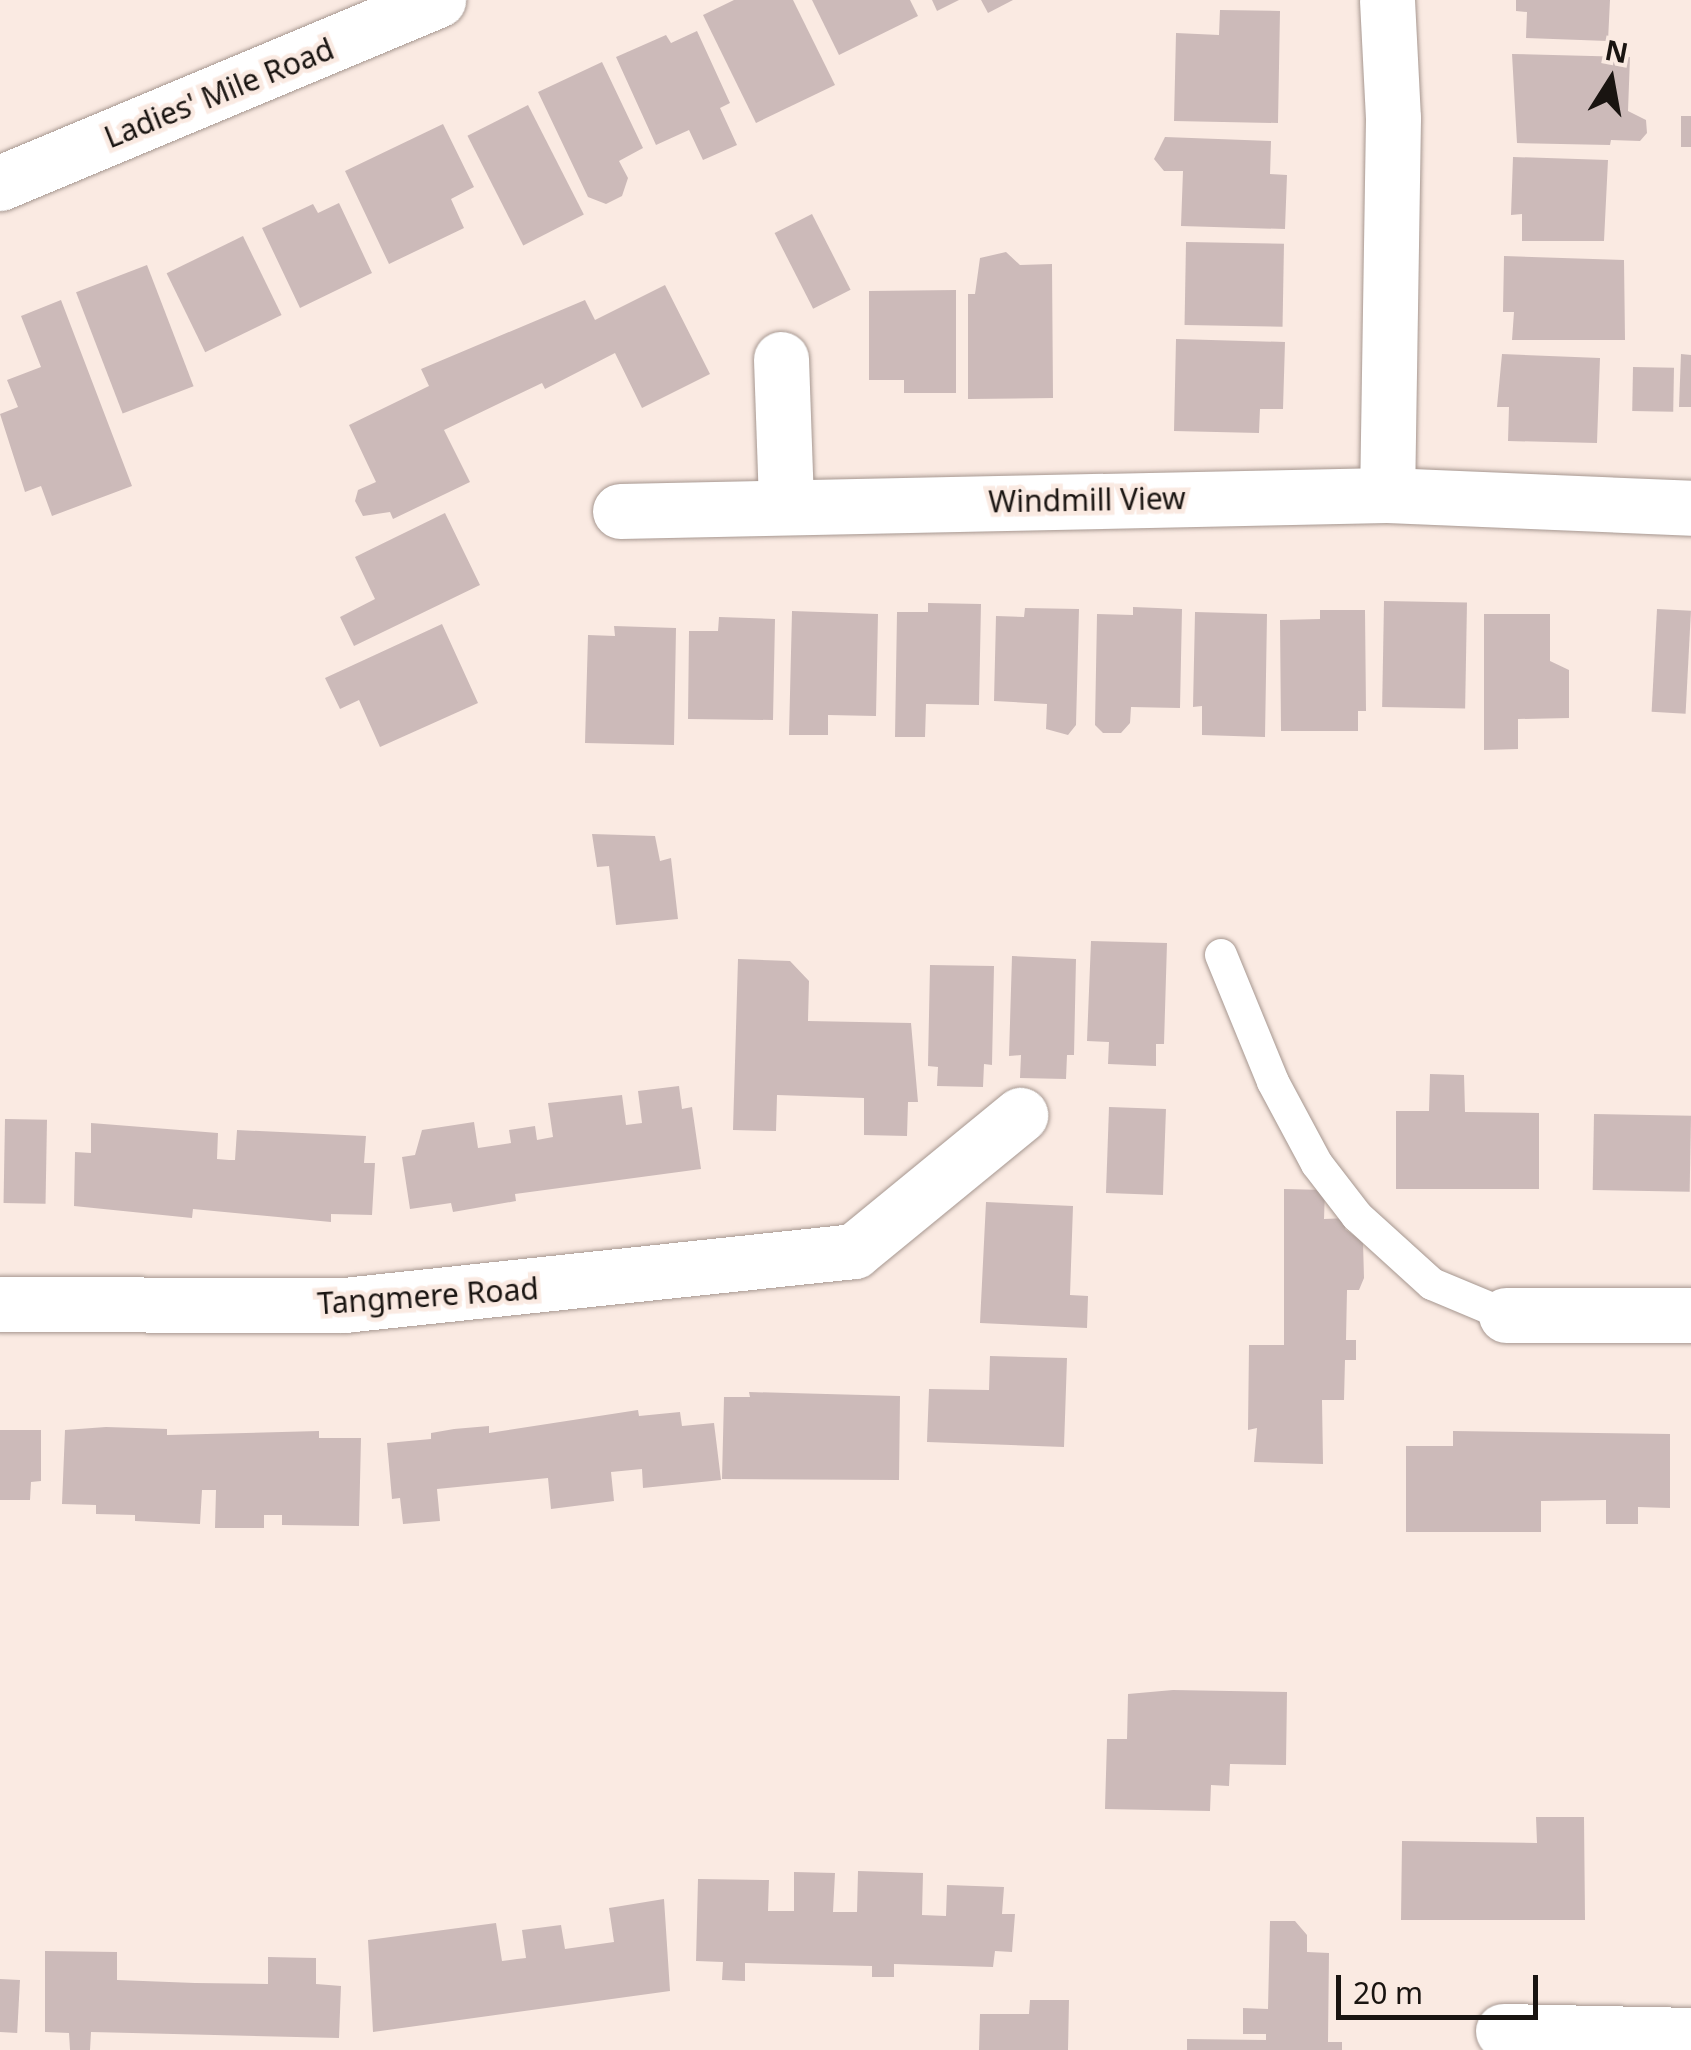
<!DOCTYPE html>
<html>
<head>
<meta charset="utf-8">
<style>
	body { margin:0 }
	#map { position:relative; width:1691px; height:2050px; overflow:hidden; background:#faeae2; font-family:"Noto Sans",sans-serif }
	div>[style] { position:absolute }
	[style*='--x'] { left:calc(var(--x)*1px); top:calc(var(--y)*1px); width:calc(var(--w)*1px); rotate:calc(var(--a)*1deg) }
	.building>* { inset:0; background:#ccbab9; transform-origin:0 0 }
	.roads { filter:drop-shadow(0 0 2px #a69790) drop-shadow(0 0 2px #a69790) }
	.service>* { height:32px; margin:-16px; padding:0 16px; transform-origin:16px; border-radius:16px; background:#fff }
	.minor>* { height:55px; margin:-27.5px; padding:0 27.5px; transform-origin:27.5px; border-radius:27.5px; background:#fff }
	span { translate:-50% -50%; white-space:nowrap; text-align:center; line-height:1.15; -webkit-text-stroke:9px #faeae2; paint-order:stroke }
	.street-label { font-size:30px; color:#191411 }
	.north { position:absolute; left:1561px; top:30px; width:100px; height:100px; -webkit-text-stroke:8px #faeae2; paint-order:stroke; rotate:11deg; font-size:28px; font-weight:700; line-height:40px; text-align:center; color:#191411 }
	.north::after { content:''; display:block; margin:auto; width:35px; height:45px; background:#191411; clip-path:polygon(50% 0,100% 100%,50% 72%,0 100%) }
	.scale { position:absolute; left:1336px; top:1975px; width:202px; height:45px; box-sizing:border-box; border:5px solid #191411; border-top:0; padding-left:12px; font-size:30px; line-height:35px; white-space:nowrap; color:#191411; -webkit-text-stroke:8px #faeae2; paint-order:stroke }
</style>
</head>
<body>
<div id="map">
	<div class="building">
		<div style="clip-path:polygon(734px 0,793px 0,835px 85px,756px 123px,703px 15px)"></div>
		<div style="clip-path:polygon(812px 0,910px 0,918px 16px,839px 55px)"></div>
		<div style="clip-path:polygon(932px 0,959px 0,937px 11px)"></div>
		<div style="clip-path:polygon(981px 0,1013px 0,988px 13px)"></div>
		<div style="clip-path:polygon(1516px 0,1610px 0,1608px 41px,1526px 38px,1527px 12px,1516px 11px)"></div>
		<div style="clip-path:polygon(1220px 10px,1280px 11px,1278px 123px,1174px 121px,1176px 33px,1219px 35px)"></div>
		<div style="clip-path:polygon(697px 31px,730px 103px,720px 108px,737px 145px,703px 160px,689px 130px,656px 145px,616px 57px,666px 35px,671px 43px)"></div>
		<div style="clip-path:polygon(1512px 54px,1630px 57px,1628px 111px,1646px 120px,1647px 133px,1640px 141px,1611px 140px,1610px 145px,1517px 143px)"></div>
		<div style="clip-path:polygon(602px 62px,643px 148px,619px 161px,628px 178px,622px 196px,606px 204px,588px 197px,538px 92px)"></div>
		<div style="left:528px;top:105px;width:123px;height:68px;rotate:63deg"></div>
		<div style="left:1681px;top:116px;width:10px;height:31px"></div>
		<div style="clip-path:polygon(443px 124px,474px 187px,451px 199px,464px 228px,389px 264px,345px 171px)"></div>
		<div style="clip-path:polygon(1165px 137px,1271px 141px,1270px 174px,1287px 175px,1285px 229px,1181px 226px,1183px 171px,1164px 171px,1154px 159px)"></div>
		<div style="clip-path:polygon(1513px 157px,1608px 160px,1604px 241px,1522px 241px,1522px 214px,1511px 215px)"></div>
		<div style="clip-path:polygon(339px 203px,372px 273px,300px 308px,262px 228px,313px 204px,318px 213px)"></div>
		<div style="left:812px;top:214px;width:85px;height:42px;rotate:63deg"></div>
		<div style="left:243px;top:236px;width:88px;height:85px;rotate:64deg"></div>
		<div style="left:1186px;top:242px;width:98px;height:83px;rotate:1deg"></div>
		<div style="clip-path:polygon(1006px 252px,1020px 265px,1052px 264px,1053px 398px,968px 399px,968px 294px,975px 294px,980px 258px)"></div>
		<div style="clip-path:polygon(1504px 256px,1624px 260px,1625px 340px,1512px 340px,1514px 312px,1503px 312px)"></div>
		<div style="left:147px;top:265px;width:130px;height:76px;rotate:69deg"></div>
		<div style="clip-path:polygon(665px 285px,710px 374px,642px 408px,615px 353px,545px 389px,542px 383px,444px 430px,470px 482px,393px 519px,390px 512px,363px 516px,355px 501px,358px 490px,376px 482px,349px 425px,429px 386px,421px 369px,585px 300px,595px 320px)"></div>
		<div style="clip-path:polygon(956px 290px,956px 393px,904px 393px,904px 380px,869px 380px,869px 291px)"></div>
		<div style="clip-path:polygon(61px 300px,132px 486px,52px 516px,41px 486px,25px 492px,0 414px,18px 407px,7px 380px,41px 367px,21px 316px)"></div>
		<div style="clip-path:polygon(1176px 339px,1285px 342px,1283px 409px,1260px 409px,1259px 433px,1174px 431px)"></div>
		<div style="clip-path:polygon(1502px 354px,1600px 358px,1597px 443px,1508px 441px,1509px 407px,1497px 407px)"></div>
		<div style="clip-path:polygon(1681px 354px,1691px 355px,1691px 407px,1679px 407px)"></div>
		<div style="left:1633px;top:367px;width:41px;height:44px;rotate:1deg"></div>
		<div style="clip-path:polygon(445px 513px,480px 585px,354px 646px,340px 617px,375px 599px,355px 557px)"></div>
		<div style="left:1384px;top:601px;width:83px;height:106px;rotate:1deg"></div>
		<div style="clip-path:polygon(928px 603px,981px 604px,979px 705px,926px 704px,925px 737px,895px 737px,897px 612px,928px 612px)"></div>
		<div style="clip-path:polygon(1133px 607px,1182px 609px,1180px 708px,1131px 707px,1130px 723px,1121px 733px,1103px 733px,1095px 725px,1097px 614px,1133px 615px)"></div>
		<div style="clip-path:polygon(1025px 608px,1079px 609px,1076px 725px,1068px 735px,1046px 729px,1047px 704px,994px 701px,996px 616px,1024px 617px)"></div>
		<div style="left:1657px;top:609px;width:34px;height:103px;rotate:3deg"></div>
		<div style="clip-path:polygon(1320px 610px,1365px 610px,1366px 711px,1358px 711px,1358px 731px,1281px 731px,1280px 620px,1320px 619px)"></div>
		<div style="clip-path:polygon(792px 611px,878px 614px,876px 716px,828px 715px,828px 735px,789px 735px)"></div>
		<div style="clip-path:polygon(1195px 612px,1267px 614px,1265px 737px,1202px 735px,1202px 706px,1193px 707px)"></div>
		<div style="clip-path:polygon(1484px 614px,1550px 614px,1550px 661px,1569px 670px,1569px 718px,1518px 719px,1518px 749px,1484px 750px)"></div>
		<div style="clip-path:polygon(719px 617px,775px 619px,773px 720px,688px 719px,689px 631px,718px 631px)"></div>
		<div style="clip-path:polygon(442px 624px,478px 703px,380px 747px,359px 700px,340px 709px,325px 678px)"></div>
		<div style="clip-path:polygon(614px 626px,676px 628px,674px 745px,585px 743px,588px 635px,615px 636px)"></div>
		<div style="clip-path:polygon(592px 834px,655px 836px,660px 861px,671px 858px,678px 919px,616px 925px,609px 866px,597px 867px)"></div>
		<div style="clip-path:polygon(1091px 941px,1167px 943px,1164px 1044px,1156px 1044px,1156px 1066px,1108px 1064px,1109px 1042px,1087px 1041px)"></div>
		<div style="clip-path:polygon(1012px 956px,1076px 959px,1074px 1055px,1067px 1055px,1066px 1079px,1020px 1078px,1021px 1055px,1009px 1056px)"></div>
		<div style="clip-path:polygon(738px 959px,790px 961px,809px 981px,808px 1021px,911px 1023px,918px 1102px,908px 1102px,907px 1136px,864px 1135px,864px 1098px,777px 1095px,776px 1131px,733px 1130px)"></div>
		<div style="clip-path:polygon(930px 965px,994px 966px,992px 1065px,984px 1064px,983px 1087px,937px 1086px,938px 1067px,928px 1066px)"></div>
		<div style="clip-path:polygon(1430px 1074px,1464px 1075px,1465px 1112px,1539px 1113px,1539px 1189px,1396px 1189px,1396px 1111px,1429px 1111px)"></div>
		<div style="clip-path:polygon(679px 1086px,682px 1109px,692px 1107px,701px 1169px,515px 1194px,516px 1201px,453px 1212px,451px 1203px,410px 1209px,402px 1157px,415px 1155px,422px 1130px,474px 1122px,478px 1148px,511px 1143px,509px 1130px,535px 1126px,537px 1140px,553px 1137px,548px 1103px,622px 1095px,626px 1125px,642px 1123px,638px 1091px)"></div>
		<div style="left:1109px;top:1107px;width:57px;height:86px;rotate:2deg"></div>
		<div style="left:1594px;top:1114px;width:97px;height:76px;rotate:1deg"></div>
		<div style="left:5px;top:1119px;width:42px;height:84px;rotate:1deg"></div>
		<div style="clip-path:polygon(91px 1123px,218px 1133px,217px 1159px,229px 1160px,235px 1160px,237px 1130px,366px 1136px,364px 1163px,375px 1163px,372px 1215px,331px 1214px,331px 1222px,193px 1209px,192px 1218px,74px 1206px,75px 1152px,91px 1153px)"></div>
		<div style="clip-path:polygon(1284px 1189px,1325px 1190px,1324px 1219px,1347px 1218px,1345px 1229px,1363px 1242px,1364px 1278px,1359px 1290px,1347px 1290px,1346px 1340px,1356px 1340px,1356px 1360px,1345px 1360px,1344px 1400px,1322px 1400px,1323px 1464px,1254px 1462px,1257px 1428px,1248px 1430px,1249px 1345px,1284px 1345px)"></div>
		<div style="clip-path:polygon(986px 1202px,1073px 1206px,1070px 1295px,1088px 1296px,1087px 1328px,980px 1323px)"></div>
		<div style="clip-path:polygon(990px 1356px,1067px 1358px,1064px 1447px,927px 1442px,929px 1389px,989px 1390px)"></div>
		<div style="clip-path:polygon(749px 1392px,900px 1396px,899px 1480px,722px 1479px,724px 1397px,750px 1397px)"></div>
		<div style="clip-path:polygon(638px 1410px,639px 1416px,680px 1412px,682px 1426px,714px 1423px,721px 1480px,643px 1488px,642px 1469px,611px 1472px,614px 1501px,551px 1509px,548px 1478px,437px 1489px,440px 1521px,403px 1524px,400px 1498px,392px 1499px,387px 1443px,431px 1439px,431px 1433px,454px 1429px,489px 1426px,489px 1433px)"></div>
		<div style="clip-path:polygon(106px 1427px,167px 1429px,167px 1435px,319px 1431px,319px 1438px,361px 1438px,359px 1526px,282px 1525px,282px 1515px,264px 1515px,264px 1528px,215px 1528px,216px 1490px,202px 1490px,200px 1524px,135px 1521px,135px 1515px,96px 1514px,96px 1505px,62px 1504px,65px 1430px)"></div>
		<div style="clip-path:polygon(0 1430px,41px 1430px,41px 1481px,31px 1482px,30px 1500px,0 1500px)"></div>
		<div style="clip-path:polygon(1453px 1431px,1670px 1434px,1670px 1508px,1638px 1507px,1638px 1524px,1606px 1524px,1606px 1500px,1541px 1501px,1541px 1532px,1406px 1532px,1406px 1446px,1453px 1446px)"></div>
		<div style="clip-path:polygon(1173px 1690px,1287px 1692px,1286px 1765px,1230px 1764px,1229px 1786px,1211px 1785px,1210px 1811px,1105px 1809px,1107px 1739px,1127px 1739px,1128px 1694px)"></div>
		<div style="clip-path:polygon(1536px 1817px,1584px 1817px,1585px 1920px,1401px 1920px,1402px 1841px,1537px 1843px)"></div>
		<div style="clip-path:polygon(858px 1871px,923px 1873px,922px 1915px,946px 1916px,947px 1885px,1004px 1887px,1002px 1914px,1015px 1914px,1012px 1952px,995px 1951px,993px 1967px,894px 1964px,894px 1977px,872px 1977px,872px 1966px,745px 1963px,745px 1981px,722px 1980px,723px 1962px,696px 1961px,698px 1879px,769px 1880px,768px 1911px,794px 1911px,794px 1872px,835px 1873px,833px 1912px,857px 1912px)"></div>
		<div style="clip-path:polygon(664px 1899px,670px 1991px,373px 2032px,368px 1940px,496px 1923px,502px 1961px,517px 1959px,526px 1958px,522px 1930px,561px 1925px,565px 1949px,614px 1942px,609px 1908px)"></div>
		<div style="clip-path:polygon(1270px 1921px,1295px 1921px,1307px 1935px,1307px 1952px,1329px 1953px,1328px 2042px,1342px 2042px,1342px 2050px,1187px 2050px,1187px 2039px,1266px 2040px,1266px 2034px,1243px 2034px,1243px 2008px,1268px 2009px)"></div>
		<div style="clip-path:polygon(45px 1951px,117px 1952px,117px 1980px,195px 1983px,268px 1984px,268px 1957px,316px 1958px,316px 1984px,341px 1986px,339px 2038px,91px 2032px,90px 2050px,70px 2050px,69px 2033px,45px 2032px)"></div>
		<div style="left:0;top:1979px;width:20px;height:53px;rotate:3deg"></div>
		<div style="clip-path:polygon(1030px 2000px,1069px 2000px,1068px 2050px,979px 2050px,980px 2014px,1029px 2014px)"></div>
	</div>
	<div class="roads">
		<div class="service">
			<div style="--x:1221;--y:955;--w:137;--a:67.7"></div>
			<div style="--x:1273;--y:1082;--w:93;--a:61.8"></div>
			<div style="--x:1317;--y:1164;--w:66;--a:52.4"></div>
			<div style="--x:1357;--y:1216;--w:101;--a:42.2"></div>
			<div style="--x:1432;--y:1284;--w:80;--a:22.7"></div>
		</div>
		<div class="minor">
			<div style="--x:1387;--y:0;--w:118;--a:87.1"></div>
			<div style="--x:1393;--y:118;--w:377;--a:90.9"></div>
			<div style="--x:0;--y:183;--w:475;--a:-22.7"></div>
			<div style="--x:781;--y:359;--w:145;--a:88"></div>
			<div style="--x:620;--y:511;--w:767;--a:-1.2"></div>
			<div style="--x:1387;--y:495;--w:304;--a:2.4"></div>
			<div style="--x:0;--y:1304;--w:344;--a:0.2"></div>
			<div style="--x:344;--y:1305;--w:513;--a:-6.04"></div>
			<div style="--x:854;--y:1251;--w:215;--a:-39.3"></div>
			<div style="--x:1506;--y:1315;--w:185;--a:0"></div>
			<div style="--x:1503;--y:2031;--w:188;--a:1.2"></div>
		</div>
	</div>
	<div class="street-label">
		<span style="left:219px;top:93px;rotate:-22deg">Ladies' Mile Road</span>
		<span style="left:1087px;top:500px;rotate:-1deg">Windmill View</span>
		<span style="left:428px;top:1296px;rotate:-4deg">Tangmere Road</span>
	</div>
	<div class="north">N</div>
	<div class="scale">20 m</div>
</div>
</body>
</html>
